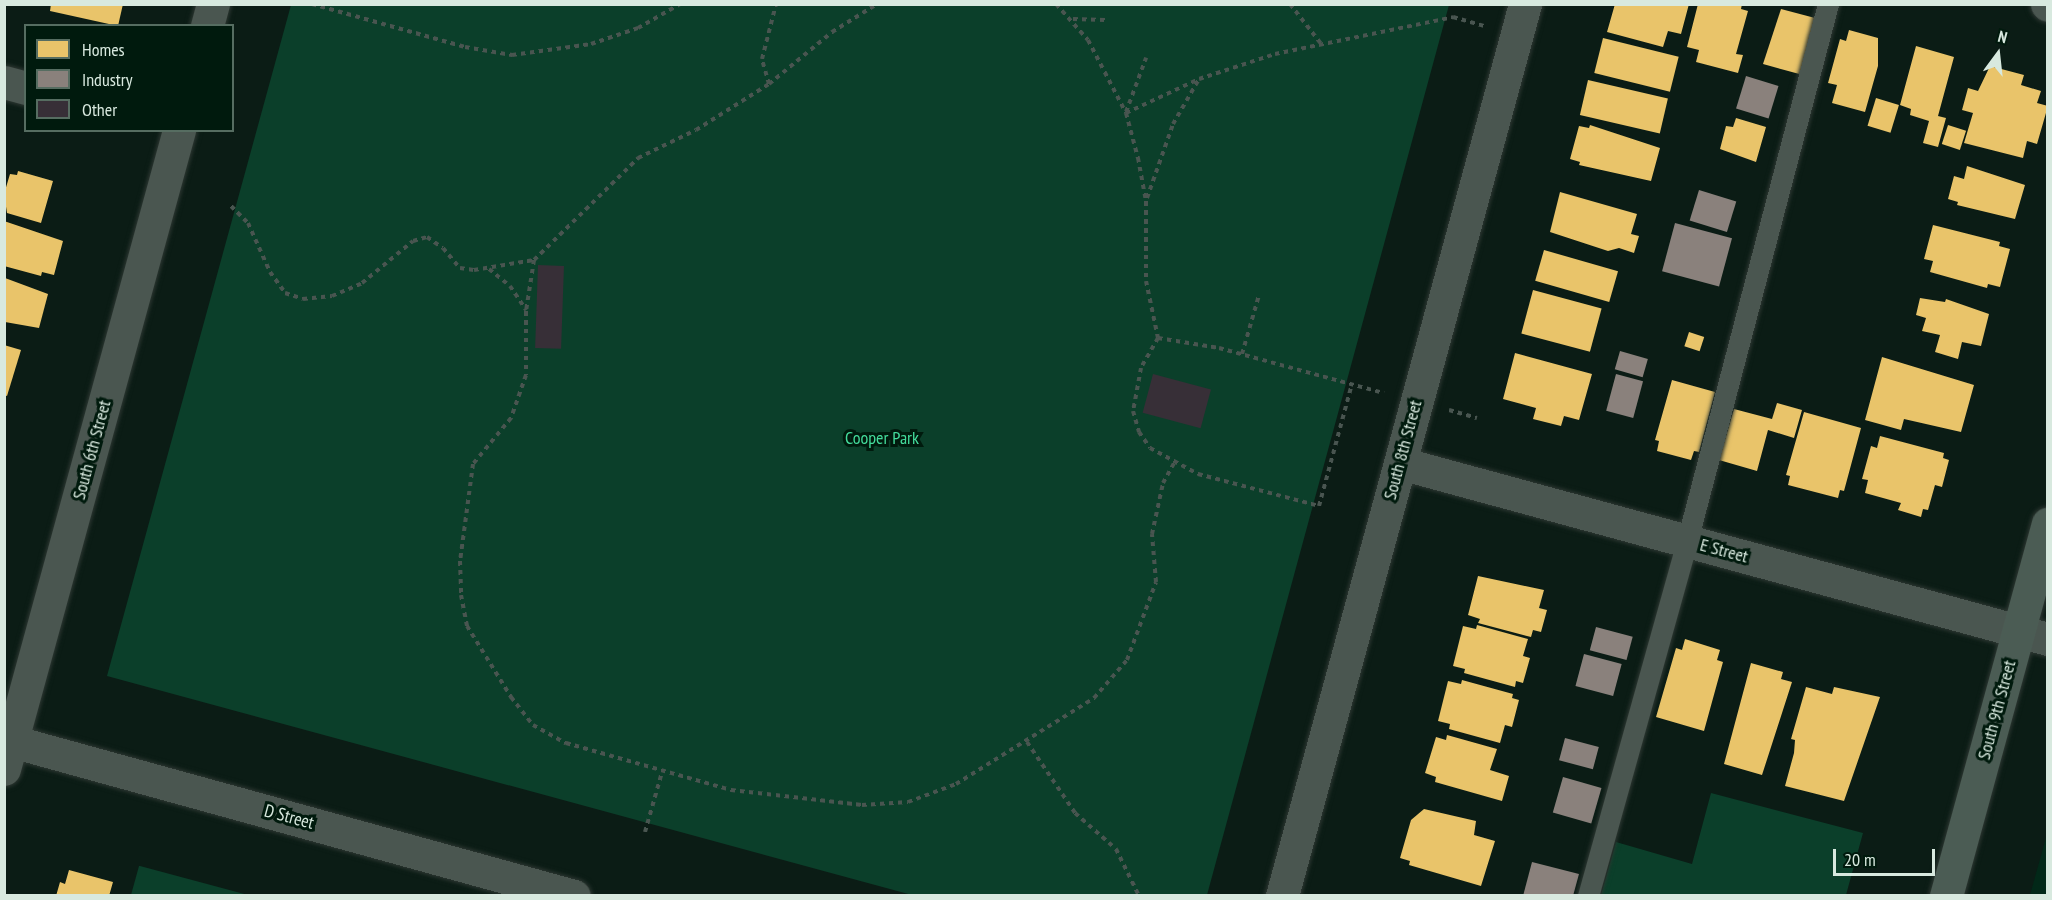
<!DOCTYPE html>
<html>
<head>
<meta charset="utf-8">
<style>
	body { margin:0 }
	#map { position:relative; width:2052px; height:900px; overflow:hidden; background:#0b1c15; font-family:"PT Sans Narrow",sans-serif }
	div>[style] { position:absolute }
	[style*='--x'] { left:calc(var(--x)*1px); top:calc(var(--y)*1px); width:calc(var(--w)*1px); rotate:calc(var(--a)*1deg) }
	.built>* { inset:0; background:#022818 }
	.green>* { inset:0; background:#0b3f2a }
	.homes>* { inset:0; background:#e9c46a; transform-origin:0 0 }
	.industry>* { inset:0; background:#8a817c; transform-origin:0 0 }
	.building>* { inset:0; background:#372f37; transform-origin:0 0 }
	.path>* { height:4px; margin-top:-2px; transform-origin:0; background:repeating-linear-gradient(90deg,#495550 0 4.5px,transparent 0 9px) }
	.roads { filter:drop-shadow(0 0 2px #2d3732) drop-shadow(0 0 2px #2d3732) }
	.lane>* { height:21px; margin:-10.5px; padding:0 10.5px; transform-origin:10.5px; border-radius:10.5px; background:#4a5650 }
	.street>* { height:33px; margin:-16.5px; padding:0 16.5px; transform-origin:16.5px; border-radius:16.5px; background:#4a5650 }
	.secondary>* { height:33px; margin:-16.5px; padding:0 16.5px; transform-origin:16.5px; border-radius:16.5px; background:#4a5650 }
	.primary>* { height:33px; margin:-16.5px; padding:0 16.5px; transform-origin:16.5px; border-radius:16.5px; background:#4b5c54 }
	span { translate:-50% -50%; white-space:nowrap; text-align:center; line-height:1.15; -webkit-text-stroke:6px #001a0d; paint-order:stroke }
	.park-label { font-size:18px; color:#43dc9c }
	.street-label { font-size:18px; color:#d8e9df }
	.frame { position:absolute; inset:0; border:6px solid #d8e9df; pointer-events:none }
	.legend { position:absolute; left:24px; top:24px; width:210px; height:108px; box-sizing:border-box; background:#001a0d; border:2px solid #566d61; margin:0; padding:8px 10px; list-style:none; font-size:18px; color:#d8e9df }
	.legend li { display:flex; align-items:center; gap:12px; height:30px }
	.legend b { width:30px; border:2px solid #566d61 }
	.north { position:absolute; left:1968px; top:24px; width:60px; height:60px; -webkit-text-stroke:4px #001a0d; paint-order:stroke; rotate:15deg; font-size:16px; font-weight:700; line-height:24px; text-align:center; color:#d8e9df }
	.north::after { content:''; display:block; margin:auto; width:21px; height:27px; background:#d8e9df; clip-path:polygon(50% 0,100% 100%,50% 72%,0 100%) }
	.scale { position:absolute; left:1833px; top:849px; width:102px; height:27px; box-sizing:border-box; border:3px solid #d8e9df; border-top:0; padding-left:8px; font-size:18px; line-height:21px; white-space:nowrap; color:#d8e9df; -webkit-text-stroke:4px #001a0d; paint-order:stroke }
</style>
</head>
<body>
<div id="map">
	<div class="built">
		<div style="clip-path:polygon(2047px 834px,2047px 895px,2030px 895px)"></div>
	</div>
	<div class="green">
		<div style="clip-path:polygon(291px 5px,1449px 5px,1207px 895px,912px 895px,107px 676px)"></div>
		<div style="clip-path:polygon(1711px 793px,1863px 833px,1846px 895px,1601px 895px,1616px 842px,1692px 864px)"></div>
		<div style="clip-path:polygon(139px 866px,140px 866px,248px 895px,131px 895px)"></div>
	</div>
	<div class="homes">
		<div style="clip-path:polygon(51px 4px,123px 4px,118px 26px,50px 11px)"></div>
		<div style="clip-path:polygon(1615px 4px,1689px 4px,1681px 34px,1668px 31px,1663px 47px,1607px 32px)"></div>
		<div style="clip-path:polygon(1698px 4px,1742px 4px,1741px 9px,1748px 11px,1736px 54px,1743px 55px,1738px 73px,1696px 62px,1699px 50px,1687px 47px)"></div>
		<div style="clip-path:polygon(1781px 9px,1815px 18px,1803px 75px,1763px 64px)"></div>
		<div style="clip-path:polygon(1849px 30px,1878px 38px,1878px 66px,1865px 112px,1832px 103px,1837px 85px,1828px 83px,1840px 39px,1846px 41px)"></div>
		<div style="left:1603px;top:38px;width:78px;height:36px;rotate:14deg"></div>
		<div style="clip-path:polygon(1916px 46px,1954px 57px,1938px 116px,1946px 118px,1938px 147px,1923px 143px,1929px 121px,1910px 115px,1911px 109px,1900px 105px)"></div>
		<div style="clip-path:polygon(1990px 66px,2024px 75px,2021px 85px,2041px 91px,2037px 103px,2048px 106px,2037px 144px,2027px 141px,2023px 158px,1964px 143px,1973px 113px,1962px 110px,1968px 88px,1978px 91px)"></div>
		<div style="left:1588px;top:80px;width:82px;height:36px;rotate:13deg"></div>
		<div style="left:1876px;top:98px;width:24px;height:29px;rotate:17deg"></div>
		<div style="clip-path:polygon(1736px 118px,1766px 127px,1756px 162px,1720px 149px,1726px 126px,1733px 127px)"></div>
		<div style="clip-path:polygon(1590px 125px,1660px 148px,1651px 181px,1579px 165px,1580px 162px,1570px 159px,1579px 126px,1589px 128px)"></div>
		<div style="left:1948px;top:125px;width:19px;height:20px;rotate:18deg"></div>
		<div style="clip-path:polygon(1967px 166px,2025px 185px,2015px 219px,1957px 205px,1958px 202px,1948px 199px,1954px 176px,1964px 179px)"></div>
		<div style="clip-path:polygon(18px 171px,53px 181px,41px 223px,7px 213px,4px 194px,10px 174px,17px 175px)"></div>
		<div style="clip-path:polygon(1560px 192px,1637px 214px,1631px 234px,1639px 236px,1634px 253px,1619px 248px,1608px 251px,1550px 232px)"></div>
		<div style="clip-path:polygon(4px 221px,63px 241px,54px 275px,42px 272px,41px 276px,4px 266px)"></div>
		<div style="clip-path:polygon(1933px 225px,2000px 242px,1999px 246px,2010px 249px,2000px 287px,1988px 284px,1987px 288px,1930px 272px,1933px 261px,1924px 259px)"></div>
		<div style="left:1544px;top:250px;width:77px;height:32px;rotate:16deg"></div>
		<div style="clip-path:polygon(5px 278px,48px 294px,39px 328px,5px 322px)"></div>
		<div style="left:1533px;top:290px;width:71px;height:45px;rotate:15deg"></div>
		<div style="clip-path:polygon(1920px 298px,1945px 302px,1946px 299px,1989px 314px,1981px 346px,1962px 342px,1958px 359px,1935px 352px,1940px 335px,1922px 331px,1926px 318px,1916px 315px)"></div>
		<div style="left:1689px;top:332px;width:16px;height:15px;rotate:18deg"></div>
		<div style="clip-path:polygon(4px 345px,21px 350px,7px 396px,4px 395px)"></div>
		<div style="clip-path:polygon(1515px 353px,1592px 374px,1579px 420px,1564px 416px,1561px 426px,1533px 419px,1536px 408px,1503px 399px)"></div>
		<div style="clip-path:polygon(1882px 357px,1974px 385px,1961px 432px,1904px 419px,1901px 430px,1865px 420px)"></div>
		<div style="clip-path:polygon(1672px 380px,1715px 392px,1699px 452px,1694px 451px,1691px 460px,1657px 451px,1659px 441px,1655px 440px)"></div>
		<div style="clip-path:polygon(1777px 403px,1802px 410px,1794px 438px,1768px 430px,1757px 471px,1719px 460px,1734px 409px,1772px 419px)"></div>
		<div style="clip-path:polygon(1804px 412px,1861px 428px,1844px 491px,1840px 490px,1838px 498px,1788px 485px,1790px 476px,1786px 475px)"></div>
		<div style="clip-path:polygon(1880px 436px,1944px 453px,1943px 458px,1949px 460px,1942px 487px,1935px 485px,1928px 510px,1923px 509px,1921px 517px,1898px 510px,1901px 503px,1865px 493px,1868px 480px,1862px 479px,1871px 446px,1877px 448px)"></div>
		<div style="clip-path:polygon(1478px 576px,1544px 590px,1539px 608px,1547px 610px,1541px 632px,1533px 630px,1531px 637px,1478px 623px,1480px 619px,1468px 615px)"></div>
		<div style="clip-path:polygon(1477px 625px,1528px 639px,1523px 656px,1530px 658px,1523px 683px,1516px 681px,1515px 687px,1464px 673px,1465px 669px,1453px 666px,1463px 626px,1476px 629px)"></div>
		<div style="clip-path:polygon(1685px 639px,1720px 650px,1717px 660px,1723px 662px,1704px 731px,1656px 717px,1676px 648px,1682px 650px)"></div>
		<div style="clip-path:polygon(1751px 663px,1783px 672px,1781px 679px,1792px 682px,1762px 775px,1724px 764px)"></div>
		<div style="clip-path:polygon(1462px 680px,1513px 694px,1512px 698px,1519px 700px,1512px 727px,1505px 725px,1500px 743px,1449px 729px,1450px 724px,1438px 721px,1448px 681px,1461px 684px)"></div>
		<div style="clip-path:polygon(1806px 687px,1832px 694px,1834px 687px,1880px 697px,1844px 801px,1785px 786px,1794px 753px,1795px 740px,1791px 739px)"></div>
		<div style="clip-path:polygon(1447px 735px,1497px 749px,1490px 770px,1509px 776px,1502px 801px,1435px 782px,1436px 777px,1425px 773px,1436px 737px,1446px 740px)"></div>
		<div style="clip-path:polygon(1424px 809px,1476px 821px,1474px 835px,1495px 841px,1481px 886px,1409px 865px,1410px 861px,1400px 858px,1411px 820px)"></div>
		<div style="clip-path:polygon(69px 870px,113px 882px,109px 896px,56px 896px,60px 882px,65px 884px)"></div>
	</div>
	<div class="industry">
		<div style="left:1746px;top:76px;width:34px;height:34px;rotate:17deg"></div>
		<div style="left:1699px;top:190px;width:39px;height:32px;rotate:17deg"></div>
		<div style="left:1675px;top:223px;width:59px;height:50px;rotate:15deg"></div>
		<div style="left:1620px;top:351px;width:29px;height:19px;rotate:16deg"></div>
		<div style="left:1616px;top:374px;width:28px;height:38px;rotate:15deg"></div>
		<div style="left:1596px;top:627px;width:38px;height:24px;rotate:15deg"></div>
		<div style="left:1584px;top:654px;width:39px;height:33px;rotate:15deg"></div>
		<div style="left:1565px;top:738px;width:35px;height:23px;rotate:15deg"></div>
		<div style="left:1563px;top:777px;width:40px;height:37px;rotate:16deg"></div>
		<div style="clip-path:polygon(1532px 862px,1579px 874px,1573px 896px,1523px 896px)"></div>
	</div>
	<div class="building">
		<div style="left:538px;top:265px;width:26px;height:83px;rotate:2deg"></div>
		<div style="left:1153px;top:374px;width:60px;height:40px;rotate:15deg"></div>
	</div>
	<div class="path">
		<div style="--x:312;--y:4;--w:159;--a:15.7"></div>
		<div style="--x:465;--y:47;--w:48;--a:9.7"></div>
		<div style="--x:512;--y:55;--w:80;--a:-7.9"></div>
		<div style="--x:591;--y:44;--w:50;--a:-18.8"></div>
		<div style="--x:638;--y:28;--w:48;--a:-29.7"></div>
		<div style="--x:1056;--y:4;--w:48;--a:48.4"></div>
		<div style="--x:1088;--y:40;--w:82;--a:62.5"></div>
		<div style="--x:1126;--y:113;--w:47;--a:75.1"></div>
		<div style="--x:1138;--y:158;--w:44;--a:79.5"></div>
		<div style="--x:1146;--y:201;--w:80;--a:90"></div>
		<div style="--x:1146;--y:281;--w:58;--a:78.1"></div>
		<div style="--x:1158;--y:338;--w:34;--a:120"></div>
		<div style="--x:1141;--y:368;--w:44;--a:100.5"></div>
		<div style="--x:1133;--y:411;--w:22;--a:74"></div>
		<div style="--x:1139;--y:432;--w:19;--a:55"></div>
		<div style="--x:1150;--y:448;--w:55;--a:28.4"></div>
		<div style="--x:1198;--y:474;--w:125;--a:14.8"></div>
		<div style="--x:1319;--y:506;--w:126;--a:-74.9"></div>
		<div style="--x:1290;--y:4;--w:52;--a:52"></div>
		<div style="--x:1073;--y:19;--w:32;--a:2"></div>
		<div style="--x:769;--y:84;--w:26;--a:-106"></div>
		<div style="--x:762;--y:59;--w:57;--a:-75.7"></div>
		<div style="--x:1126;--y:112;--w:58;--a:-69.7"></div>
		<div style="--x:1126;--y:113;--w:81;--a:-25"></div>
		<div style="--x:1199;--y:79;--w:80;--a:-18.2"></div>
		<div style="--x:1275;--y:54;--w:182;--a:-11.7"></div>
		<div style="--x:1453;--y:17;--w:32;--a:16"></div>
		<div style="--x:1147;--y:198;--w:78;--a:-70.6"></div>
		<div style="--x:1173;--y:124;--w:52;--a:-60"></div>
		<div style="--x:231;--y:206;--w:24;--a:45"></div>
		<div style="--x:248;--y:223;--w:54;--a:65.8"></div>
		<div style="--x:270;--y:272;--w:26;--a:54"></div>
		<div style="--x:285;--y:293;--w:19;--a:18"></div>
		<div style="--x:303;--y:299;--w:29;--a:-6"></div>
		<div style="--x:332;--y:296;--w:33;--a:-23"></div>
		<div style="--x:362;--y:283;--w:66;--a:-39.5"></div>
		<div style="--x:413;--y:241;--w:15;--a:-16"></div>
		<div style="--x:427;--y:237;--w:19;--a:35"></div>
		<div style="--x:443;--y:248;--w:26;--a:50"></div>
		<div style="--x:460;--y:268;--w:14;--a:8"></div>
		<div style="--x:474;--y:270;--w:61;--a:-9.5"></div>
		<div style="--x:534;--y:260;--w:146;--a:-44.4"></div>
		<div style="--x:638;--y:158;--w:64;--a:-25.8"></div>
		<div style="--x:696;--y:130;--w:86;--a:-32.2"></div>
		<div style="--x:769;--y:84;--w:82;--a:-39.5"></div>
		<div style="--x:832;--y:32;--w:53;--a:-31.9"></div>
		<div style="--x:534;--y:260;--w:52;--a:98.9"></div>
		<div style="--x:526;--y:311;--w:64;--a:90"></div>
		<div style="--x:526;--y:375;--w:46;--a:109.2"></div>
		<div style="--x:511;--y:418;--w:60;--a:129.6"></div>
		<div style="--x:473;--y:464;--w:98;--a:97.6"></div>
		<div style="--x:460;--y:561;--w:34;--a:88"></div>
		<div style="--x:461;--y:595;--w:32;--a:79"></div>
		<div style="--x:467;--y:626;--w:84;--a:58.2"></div>
		<div style="--x:511;--y:697;--w:36;--a:52"></div>
		<div style="--x:533;--y:725;--w:38;--a:29"></div>
		<div style="--x:566;--y:743;--w:172;--a:15.9"></div>
		<div style="--x:731;--y:790;--w:132;--a:6.5"></div>
		<div style="--x:862;--y:805;--w:46;--a:-3.7"></div>
		<div style="--x:908;--y:802;--w:51;--a:-20.6"></div>
		<div style="--x:956;--y:784;--w:163;--a:-31.9"></div>
		<div style="--x:1094;--y:698;--w:50;--a:-49"></div>
		<div style="--x:1127;--y:660;--w:83;--a:-69.6"></div>
		<div style="--x:1156;--y:582;--w:48;--a:-94.8"></div>
		<div style="--x:1152;--y:534;--w:52;--a:-77.8"></div>
		<div style="--x:1163;--y:483;--w:23;--a:-61"></div>
		<div style="--x:489;--y:269;--w:27;--a:39"></div>
		<div style="--x:510;--y:286;--w:29;--a:56"></div>
		<div style="--x:1158;--y:338;--w:62;--a:9.3"></div>
		<div style="--x:1219;--y:348;--w:171;--a:15.3"></div>
		<div style="--x:1242;--y:354;--w:61;--a:-73.9"></div>
		<div style="--x:1449;--y:410;--w:29;--a:16"></div>
		<div style="--x:1027;--y:742;--w:86;--a:55.9"></div>
		<div style="--x:1075;--y:813;--w:55;--a:41.3"></div>
		<div style="--x:1116;--y:849;--w:52;--a:63.9"></div>
		<div style="--x:645;--y:832;--w:62;--a:-74.2"></div>
	</div>
	<div class="roads">
		<div class="lane">
			<div style="--x:1588;--y:896;--w:369;--a:-74.4"></div>
			<div style="--x:1687;--y:541;--w:555;--a:-75.29"></div>
		</div>
		<div class="street">
			<div style="--x:2047;--y:4;--w:1;--a:45"></div>
			<div style="--x:207;--y:26;--w:23;--a:-75"></div>
			<div style="--x:4;--y:82;--w:23;--a:15"></div>
			<div style="--x:1400;--y:463;--w:671;--a:15.2"></div>
			<div style="--x:4;--y:769;--w:663;--a:-74.68"></div>
			<div style="--x:1282;--y:896;--w:925;--a:-74.76"></div>
		</div>
		<div class="secondary">
			<div style="--x:4;--y:739;--w:591;--a:15.4"></div>
		</div>
		<div class="primary">
			<div style="--x:1946;--y:896;--w:386;--a:-74.7"></div>
		</div>
	</div>
	<div class="park-label">
		<span style="left:882px;top:438px">Cooper Park</span>
	</div>
	<div class="street-label">
		<span style="left:92px;top:450px;rotate:-75deg">South 6th Street</span>
		<span style="left:1403px;top:450px;rotate:-75deg">South 8th Street</span>
		<span style="left:1724px;top:551px;rotate:15deg">E Street</span>
		<span style="left:1997px;top:710px;rotate:-75deg">South 9th Street</span>
		<span style="left:289px;top:817px;rotate:15deg">D Street</span>
	</div>
	<div class="frame"></div>
	<ul class="legend">
	<li><b style="height:16px;background:#e9c46a"></b>Homes</li>
	<li><b style="height:16px;background:#8a817c"></b>Industry</li>
	<li><b style="height:16px;background:#372f37"></b>Other</li>
	</ul>
	<div class="north">N</div>
	<div class="scale">20 m</div>
</div>
</body>
</html>
